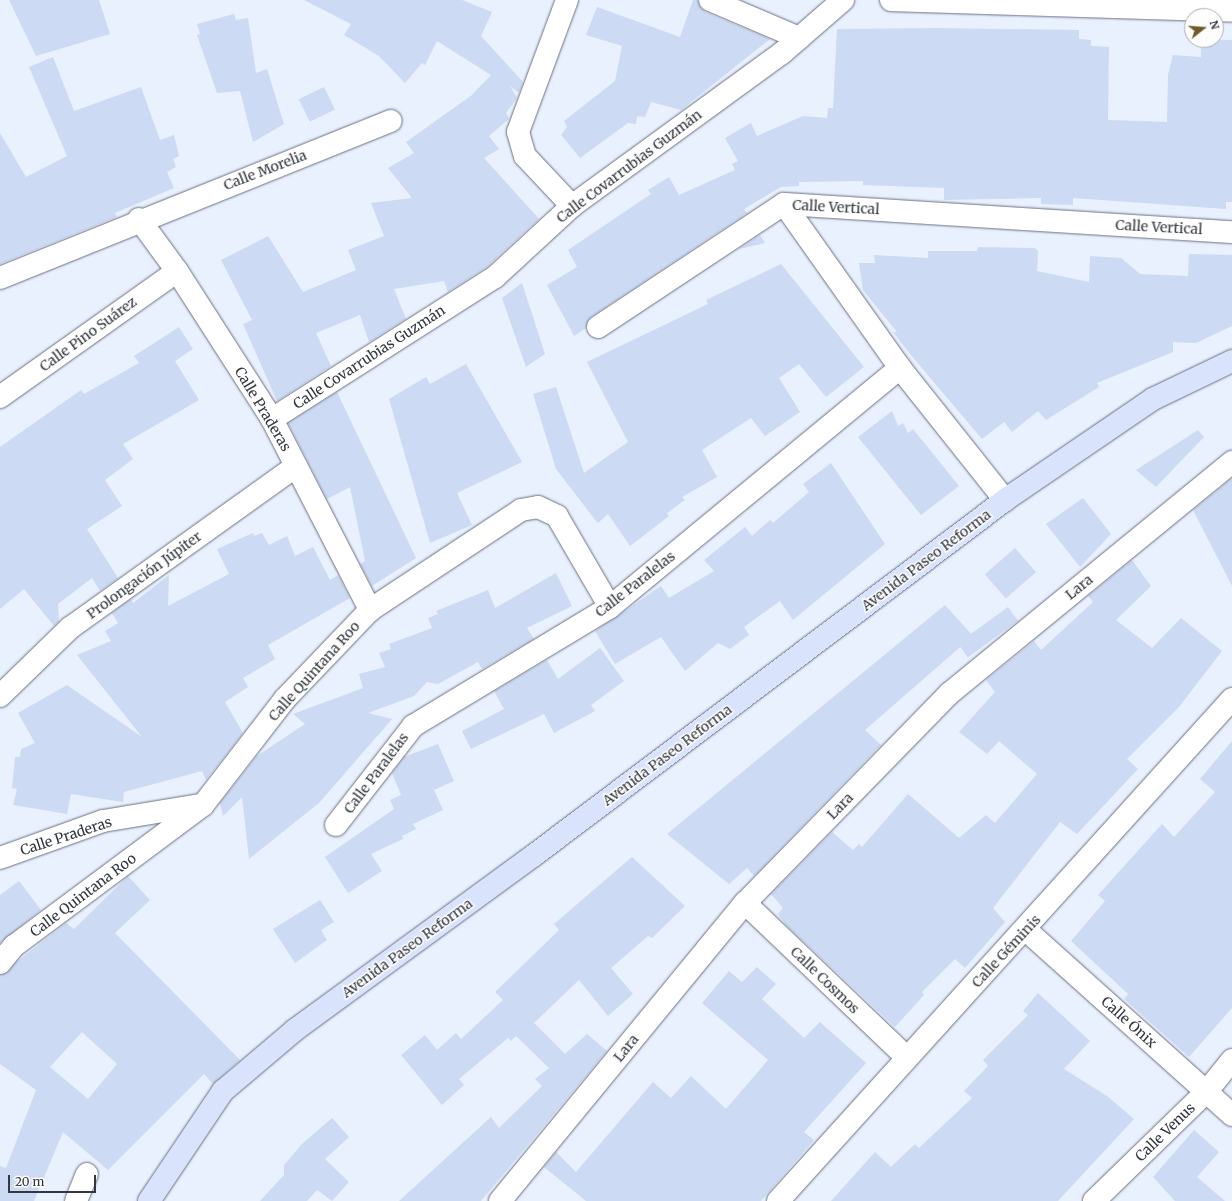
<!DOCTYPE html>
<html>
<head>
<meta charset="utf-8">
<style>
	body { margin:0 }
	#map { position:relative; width:1232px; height:1201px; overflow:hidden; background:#e9f0fe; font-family:Merriweather,serif }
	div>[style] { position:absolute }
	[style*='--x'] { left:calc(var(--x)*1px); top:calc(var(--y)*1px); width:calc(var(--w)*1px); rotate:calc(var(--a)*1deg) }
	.building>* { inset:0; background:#cddaf3; transform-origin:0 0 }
	.roads { filter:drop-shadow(0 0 1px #697080) drop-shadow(0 0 1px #697080) }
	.street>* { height:22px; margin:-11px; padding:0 11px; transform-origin:11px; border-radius:11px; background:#fff }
	.secondary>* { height:22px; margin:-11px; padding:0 11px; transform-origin:11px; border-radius:11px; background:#d9e4fc }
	span { translate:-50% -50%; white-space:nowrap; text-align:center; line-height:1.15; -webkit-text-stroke:3px #fdfdfd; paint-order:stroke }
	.street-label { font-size:14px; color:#33373e }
	.north { position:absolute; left:1184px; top:8px; width:40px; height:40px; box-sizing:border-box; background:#fdfdfd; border:1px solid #acaeb1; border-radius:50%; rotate:73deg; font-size:11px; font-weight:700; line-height:16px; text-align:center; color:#33373e }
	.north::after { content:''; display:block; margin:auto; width:14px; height:18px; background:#715b2a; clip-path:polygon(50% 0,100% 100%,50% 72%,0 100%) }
	.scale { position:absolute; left:8px; top:1175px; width:88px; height:18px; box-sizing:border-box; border:2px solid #33373e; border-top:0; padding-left:5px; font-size:12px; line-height:14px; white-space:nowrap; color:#33373e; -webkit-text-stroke:3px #fdfdfd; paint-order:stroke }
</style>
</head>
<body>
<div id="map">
	<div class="building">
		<div style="clip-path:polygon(9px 0,99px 0,110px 34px,36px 56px)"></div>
		<div style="clip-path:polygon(304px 0,462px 0,492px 12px,481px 36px,523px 82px,519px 93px,510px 86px,517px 98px,506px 113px,509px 119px,489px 136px,499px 149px,484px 158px,539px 219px,487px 267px,448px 292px,444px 281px,394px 289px,406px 319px,369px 342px,360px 315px,316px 333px,331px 366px,277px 401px,243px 324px,252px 320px,221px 260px,268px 236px,303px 292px,356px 270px,348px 250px,384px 236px,371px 203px,412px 198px,388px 168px,414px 153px,406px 142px,472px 95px,491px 75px,437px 41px,425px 65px,422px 63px,405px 83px,379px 56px,344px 35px,351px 24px)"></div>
		<div style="clip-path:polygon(693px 0,698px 0,705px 12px,770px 39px,681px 110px,651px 102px,645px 117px,637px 116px,636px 124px,628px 123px,580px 158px,561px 135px,567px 127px,564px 121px,615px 81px,622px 46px,586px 35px,597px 7px,680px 37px)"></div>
		<div style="clip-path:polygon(234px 14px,236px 20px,248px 18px,256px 73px,267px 69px,284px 124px,253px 142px,240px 91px,217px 93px,197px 35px,200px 34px,197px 24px)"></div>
		<div style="clip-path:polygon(937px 28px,1079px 30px,1079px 39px,1091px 40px,1091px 46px,1109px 47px,1108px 120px,1143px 121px,1167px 122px,1168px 75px,1173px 55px,1201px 57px,1201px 40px,1232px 40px,1232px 202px,1226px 202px,1226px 209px,1073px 198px,1073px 205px,1041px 204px,1041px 198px,944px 200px,944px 188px,863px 185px,863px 181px,799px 182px,799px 186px,781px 187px,744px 209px,747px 213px,591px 317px,586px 328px,574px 336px,547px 285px,577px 267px,568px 250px,651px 194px,648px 190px,669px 177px,679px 195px,735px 170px,732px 164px,738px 161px,725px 138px,751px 123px,757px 136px,803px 116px,827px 118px,828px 108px,833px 108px,837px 29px)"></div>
		<div style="clip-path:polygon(53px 57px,74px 111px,141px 87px,160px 140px,174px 135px,179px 156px,173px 159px,176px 167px,167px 172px,174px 188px,115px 213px,117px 217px,0 264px,0 133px,26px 177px,67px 156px,29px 67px)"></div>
		<div style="left:324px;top:87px;width:25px;height:28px;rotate:64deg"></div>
		<div style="clip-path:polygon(760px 235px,765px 243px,739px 249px)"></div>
		<div style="clip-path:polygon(978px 247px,1035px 248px,1038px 251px,1037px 271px,1089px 282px,1090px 256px,1121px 258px,1140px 274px,1188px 276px,1189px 254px,1232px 255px,1232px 326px,1196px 343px,1173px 342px,1173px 352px,1097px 383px,1099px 387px,1046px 420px,1038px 411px,1012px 432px,1004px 422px,982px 439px,910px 354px,893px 332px,897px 332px,863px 290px,859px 263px,875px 263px,874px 255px,928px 258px,928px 251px,977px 251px)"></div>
		<div style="clip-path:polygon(781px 264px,864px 367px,826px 397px,799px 364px,779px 378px,800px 412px,765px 436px,751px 418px,702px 450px,717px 477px,682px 497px,685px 500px,667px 513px,669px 516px,630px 546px,608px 514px,598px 523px,596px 521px,556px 469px,533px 394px,556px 387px,584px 473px,628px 442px,587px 362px,708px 304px,706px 300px)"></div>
		<div style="clip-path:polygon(522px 283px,545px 354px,526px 367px,502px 298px)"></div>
		<div style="clip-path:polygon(179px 327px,193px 349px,175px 361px,199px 400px,123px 444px,133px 459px,105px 480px,122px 506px,87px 529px,118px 578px,100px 591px,92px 578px,58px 604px,59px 621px,54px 626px,24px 589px,0 609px,0 447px,81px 390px,84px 394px,139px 363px,134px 356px)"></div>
		<div style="clip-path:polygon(466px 364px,522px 462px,457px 493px,472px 525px,430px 543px,389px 399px,426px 377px,430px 384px)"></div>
		<div style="clip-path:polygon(337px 392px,416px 558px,372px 586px,360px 564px,365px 561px,350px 487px,327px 499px,288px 423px)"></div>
		<div style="clip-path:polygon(892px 411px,898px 426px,903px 423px,908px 433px,913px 429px,959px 486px,921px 515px,858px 437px)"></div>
		<div style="clip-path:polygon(1198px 430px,1204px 437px,1156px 487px,1136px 470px)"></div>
		<div style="clip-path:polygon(831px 463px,885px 544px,793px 620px,780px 601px,744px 627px,749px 635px,730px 649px,718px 643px,685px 671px,661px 637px,615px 664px,595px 631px,661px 586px,669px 598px,714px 571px,704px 560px,745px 527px,752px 536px,770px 520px,773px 523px,809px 492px,803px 484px)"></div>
		<div style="clip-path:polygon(1232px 478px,1232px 586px,1193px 510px)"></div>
		<div style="clip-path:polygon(1083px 498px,1111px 534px,1080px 567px,1046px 524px)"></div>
		<div style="clip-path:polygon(253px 533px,254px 536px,262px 533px,269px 545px,287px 536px,295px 556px,313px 547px,330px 580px,338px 575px,350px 598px,268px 645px,275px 659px,243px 678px,248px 687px,225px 702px,243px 733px,206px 780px,202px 771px,124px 792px,123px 802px,71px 794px,67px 814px,13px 805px,17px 789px,12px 788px,15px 757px,20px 757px,21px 749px,35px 743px,18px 713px,67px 685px,142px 737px,77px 655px,111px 641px,105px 631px,118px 623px,112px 613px,131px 599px,133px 603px,169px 575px,168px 606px,229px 574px,217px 549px)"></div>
		<div style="left:1015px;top:548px;width:32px;height:40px;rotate:49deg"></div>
		<div style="clip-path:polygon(1132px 560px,1151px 586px,1116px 620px,1152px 648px,1181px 618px,1222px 651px,1179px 707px,1127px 759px,1138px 769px,1077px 834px,1060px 822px,993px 908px,1005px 922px,965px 968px,955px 959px,922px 992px,924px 995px,895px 1027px,786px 925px,778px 914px,783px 908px,771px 894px,832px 832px,853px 850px,859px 844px,862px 847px,908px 794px,959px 838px,986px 815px,995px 823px,1037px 774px,999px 741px,987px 754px,959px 732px,995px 692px,986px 680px,1034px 641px,1041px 650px,1093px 602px,1088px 596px)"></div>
		<div style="clip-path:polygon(556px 573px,572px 606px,527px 628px,534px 639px,482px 669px,478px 662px,438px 684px,427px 682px,414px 696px,368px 713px,392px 719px,319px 803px,249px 859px,242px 797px,223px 816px,220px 803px,257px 756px,305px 724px,293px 714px,363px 688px,359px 674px,385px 667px,379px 653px,391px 649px,389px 644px,432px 628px,428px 618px,438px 614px,436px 611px,488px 590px,495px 608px)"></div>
		<div style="clip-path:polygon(945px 605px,973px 636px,865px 730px,881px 745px,754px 876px,747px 868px,729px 884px,667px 834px)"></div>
		<div style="left:1008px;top:607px;width:17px;height:62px;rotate:54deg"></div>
		<div style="clip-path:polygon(600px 648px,624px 681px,591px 705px,595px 711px,554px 733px,544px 714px,471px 749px,462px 731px,504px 709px,494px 691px,547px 660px,558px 679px)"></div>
		<div style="clip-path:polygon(1232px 741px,1232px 1008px,1189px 1057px,1124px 999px,1128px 994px,1071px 941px,1105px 901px,1098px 895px,1162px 824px,1174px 837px,1215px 792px,1200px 779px)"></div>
		<div style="clip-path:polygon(438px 744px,454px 781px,434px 790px,443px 810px,413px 824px,416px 829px,402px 836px,403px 839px,371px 854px,382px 871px,348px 893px,325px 857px,394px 809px,390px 800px,401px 795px,392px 773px,404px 757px)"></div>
		<div style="clip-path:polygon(632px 857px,685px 906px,652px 938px,648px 936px,611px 968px,633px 994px,608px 1016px,579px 980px,534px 1023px,565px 1054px,587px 1034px,607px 1051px,481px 1201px,399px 1201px,491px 1117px,499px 1128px,542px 1086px,535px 1079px,549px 1068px,516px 1036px,511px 1041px,508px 1038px,459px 1079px,464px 1085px,442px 1105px,401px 1055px,425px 1035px,437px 1050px,456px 1033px,461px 1039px,503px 1000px,495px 992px,559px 930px,554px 924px)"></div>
		<div style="clip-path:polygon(evenodd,128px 876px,150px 900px,115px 933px,240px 1060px,213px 1084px,204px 1074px,108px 1170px,63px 1132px,34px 1201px,0 1201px,0 1166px,6px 1168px,36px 1090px,0 1064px,0 975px,66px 923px,74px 929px,128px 876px,82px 1032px,117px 1064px,88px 1099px,50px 1067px,82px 1032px)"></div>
		<div style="clip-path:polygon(19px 881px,41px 910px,0 943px,0 895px)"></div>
		<div style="clip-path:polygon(320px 900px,334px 922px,321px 930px,327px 940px,295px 963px,273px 929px)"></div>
		<div style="clip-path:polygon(757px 967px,776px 984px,762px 999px,804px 1038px,820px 1022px,866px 1063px,804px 1132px,814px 1140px,761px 1201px,586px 1201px,544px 1167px,556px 1152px,576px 1172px,653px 1082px,671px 1098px,691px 1076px,726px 1109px,768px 1060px,702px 1003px,729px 971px,742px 982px)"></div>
		<div style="clip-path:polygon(1038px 993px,1090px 1041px,1064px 1069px,1107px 1096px,1134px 1119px,1058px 1201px,831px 1201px,875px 1152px,891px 1167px,915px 1144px,919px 1148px,972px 1098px,964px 1091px,988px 1066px,983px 1060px,1028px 1015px,1023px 1011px)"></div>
		<div style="clip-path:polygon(332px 1118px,349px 1137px,325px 1159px,349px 1182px,332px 1201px,317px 1190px,307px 1201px,260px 1201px,284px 1175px,284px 1165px,302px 1144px)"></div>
		<div style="clip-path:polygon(1194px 1130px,1219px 1152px,1197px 1177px,1225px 1201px,1175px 1201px,1153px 1177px)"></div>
	</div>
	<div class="roads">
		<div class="street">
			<div style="--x:567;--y:0;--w:141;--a:110.4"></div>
			<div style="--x:518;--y:132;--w:25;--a:74"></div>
			<div style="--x:525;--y:156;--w:69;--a:46.8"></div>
			<div style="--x:710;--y:0;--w:97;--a:23.1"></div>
			<div style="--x:891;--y:0;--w:341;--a:1.8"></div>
			<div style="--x:784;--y:204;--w:449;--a:3.6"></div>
			<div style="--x:784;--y:204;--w:201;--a:54.7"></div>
			<div style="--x:900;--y:368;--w:169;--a:51.5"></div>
			<div style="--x:139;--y:219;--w:64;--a:53.8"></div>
			<div style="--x:177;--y:271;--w:176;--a:57.3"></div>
			<div style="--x:272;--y:419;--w:215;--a:62.8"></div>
			<div style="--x:0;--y:278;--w:421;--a:-21.9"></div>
			<div style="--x:598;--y:327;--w:223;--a:-33.5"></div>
			<div style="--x:0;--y:397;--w:217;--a:-35.4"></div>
			<div style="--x:272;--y:419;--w:264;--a:-32.5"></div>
			<div style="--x:495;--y:277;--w:105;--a:-42.7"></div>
			<div style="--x:572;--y:206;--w:260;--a:-36.1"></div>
			<div style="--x:782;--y:53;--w:81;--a:-41"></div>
			<div style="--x:0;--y:696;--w:98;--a:-44.2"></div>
			<div style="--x:70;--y:628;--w:278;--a:-35.6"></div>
			<div style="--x:336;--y:825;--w:125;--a:-52.1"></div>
			<div style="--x:413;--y:726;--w:230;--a:-31.1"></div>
			<div style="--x:610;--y:607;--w:376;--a:-39.5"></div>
			<div style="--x:0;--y:858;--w:109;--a:-19.8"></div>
			<div style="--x:103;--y:821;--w:98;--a:-9.4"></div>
			<div style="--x:745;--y:903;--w:223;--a:43.7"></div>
			<div style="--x:1026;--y:930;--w:277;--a:41.9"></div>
			<div style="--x:0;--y:963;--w:22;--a:-51"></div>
			<div style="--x:14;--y:946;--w:236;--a:-36.7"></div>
			<div style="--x:203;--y:805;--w:134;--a:-52.3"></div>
			<div style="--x:285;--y:699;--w:123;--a:-46.3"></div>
			<div style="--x:370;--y:610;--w:181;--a:-33.5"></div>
			<div style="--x:521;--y:510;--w:17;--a:-10"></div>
			<div style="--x:538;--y:507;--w:21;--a:25"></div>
			<div style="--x:557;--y:516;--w:105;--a:59.8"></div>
			<div style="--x:76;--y:1201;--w:29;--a:-68"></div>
			<div style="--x:500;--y:1201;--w:386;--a:-50.6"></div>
			<div style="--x:745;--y:903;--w:293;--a:-45.7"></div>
			<div style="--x:950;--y:693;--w:365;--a:-39.3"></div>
			<div style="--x:778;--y:1201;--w:677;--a:-47.87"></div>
			<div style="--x:1094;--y:1201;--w:158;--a:-44.2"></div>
			<div style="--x:1207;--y:1091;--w:40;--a:-51"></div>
		</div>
		<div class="secondary">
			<div style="--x:149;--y:1201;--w:133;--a:-56.1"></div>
			<div style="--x:223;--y:1091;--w:94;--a:-40.3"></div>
			<div style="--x:295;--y:1030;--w:295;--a:-36.2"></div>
			<div style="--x:533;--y:856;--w:591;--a:-37.02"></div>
			<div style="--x:1005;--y:500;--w:179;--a:-34.3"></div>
			<div style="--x:1153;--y:399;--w:88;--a:-25.7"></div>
		</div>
	</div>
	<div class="street-label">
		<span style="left:629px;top:166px;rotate:-37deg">Calle Covarrubias Guzmán</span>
		<span style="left:265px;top:170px;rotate:-21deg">Calle Morelia</span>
		<span style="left:836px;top:207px;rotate:3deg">Calle Vertical</span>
		<span style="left:1159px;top:227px;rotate:3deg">Calle Vertical</span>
		<span style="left:88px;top:334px;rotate:-36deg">Calle Pino Suárez</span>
		<span style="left:369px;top:357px;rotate:-33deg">Calle Covarrubias Guzmán</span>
		<span style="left:263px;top:409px;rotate:59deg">Calle Praderas</span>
		<span style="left:926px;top:560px;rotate:-37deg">Avenida Paseo Reforma</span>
		<span style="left:144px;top:575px;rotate:-36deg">Prolongación Júpiter</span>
		<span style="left:635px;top:584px;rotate:-38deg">Calle Paralelas</span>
		<span style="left:1079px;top:587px;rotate:-39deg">Lara</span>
		<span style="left:314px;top:671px;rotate:-48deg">Calle Quintana Roo</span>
		<span style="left:667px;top:755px;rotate:-37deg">Avenida Paseo Reforma</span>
		<span style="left:376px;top:773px;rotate:-53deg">Calle Paralelas</span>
		<span style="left:840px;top:806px;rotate:-46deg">Lara</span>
		<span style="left:66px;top:836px;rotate:-18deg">Calle Praderas</span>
		<span style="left:83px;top:895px;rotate:-37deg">Calle Quintana Roo</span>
		<span style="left:407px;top:948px;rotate:-36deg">Avenida Paseo Reforma</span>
		<span style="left:1006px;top:951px;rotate:-47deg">Calle Géminis</span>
		<span style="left:825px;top:980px;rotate:44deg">Calle Cosmos</span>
		<span style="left:1129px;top:1022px;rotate:42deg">Calle Ónix</span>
		<span style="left:626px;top:1048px;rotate:-51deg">Lara</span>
		<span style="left:1165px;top:1132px;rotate:-44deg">Calle Venus</span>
	</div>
	<div class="north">N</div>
	<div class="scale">20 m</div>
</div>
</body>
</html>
